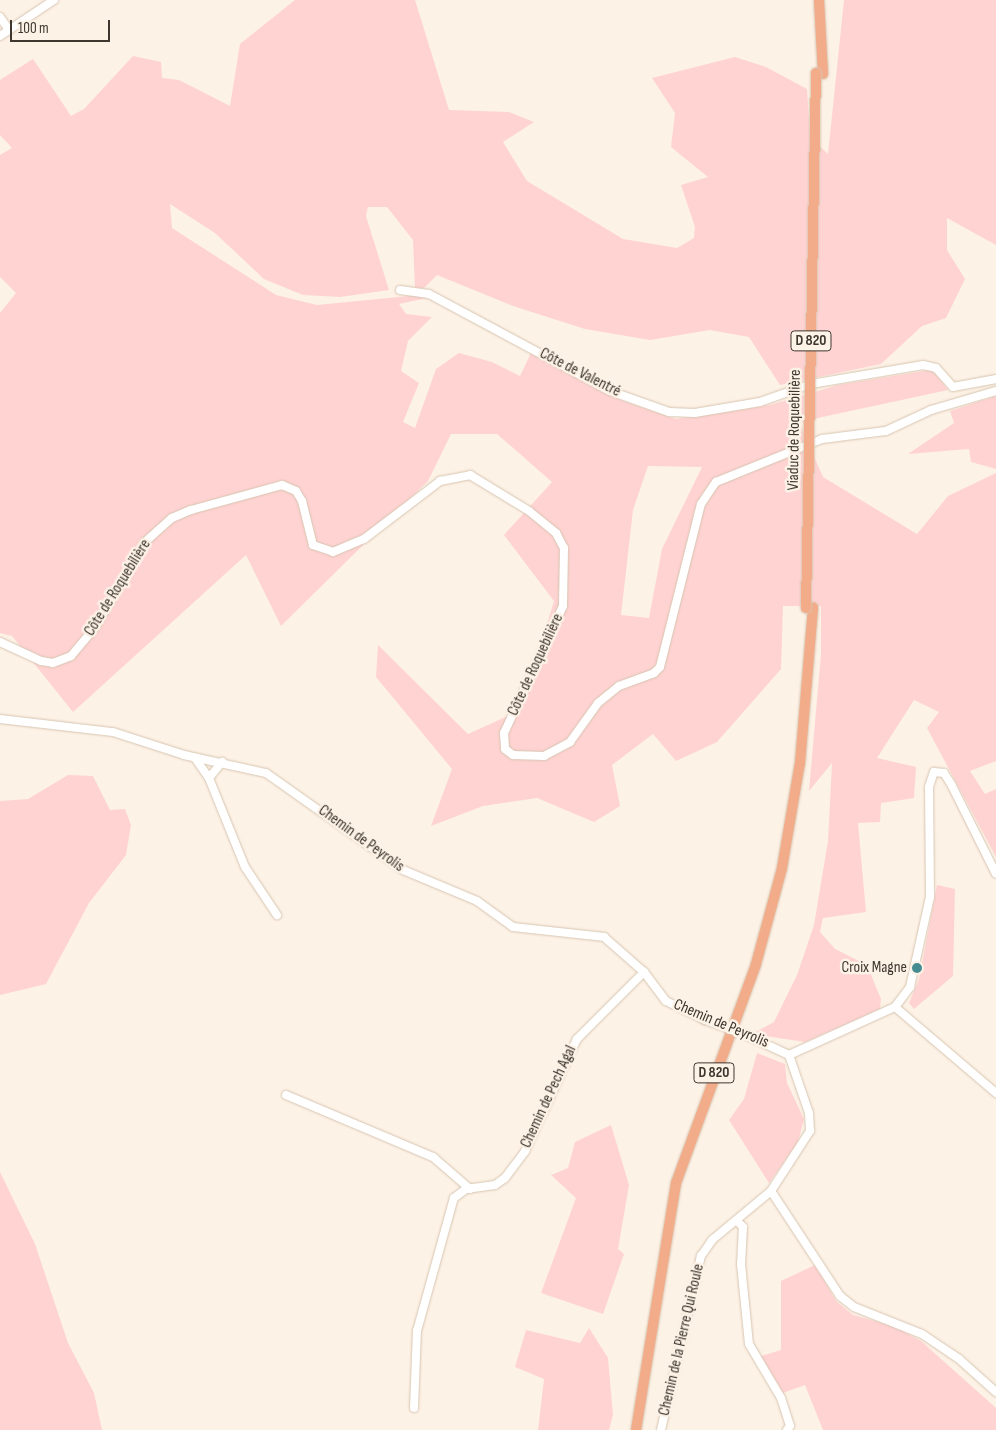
<!DOCTYPE html>
<html>
<head>
<meta charset="utf-8">
<style>
	body { margin:0 }
	#map { position:relative; width:996px; height:1430px; overflow:hidden; background:#fdf2e6; font-family:"Sofia Sans Condensed",sans-serif }
	div>[style] { position:absolute }
	[style*='--x'] { left:calc(var(--x)*1px); top:calc(var(--y)*1px); width:calc(var(--w)*1px); rotate:calc(var(--a)*1deg) }
	.green>* { inset:0; background:#ffd3d2 }
	.roads { filter:drop-shadow(0 0 1px #d7c5b1) drop-shadow(0 0 1px #d7c5b1) }
	.minor>* { height:8px; margin:-4px; padding:0 4px; transform-origin:4px; border-radius:4px; background:#fff }
	.major>* { height:10px; margin:-5px; padding:0 5px; transform-origin:5px; border-radius:5px; background:#f3ac8a }
	.bridges { filter:drop-shadow(0 0 1px #d7c5b1) drop-shadow(0 0 1px #d7c5b1) }
	.minor-bridge>* { height:8px; margin:-4px; padding:0 4px; transform-origin:4px; border-radius:4px; background:#fff }
	.major-bridge>* { height:10px; margin:-5px; padding:0 5px; transform-origin:5px; border-radius:5px; background:#f3ac8a }
	.dots>* { width:14px; height:14px; translate:-50% -50%; box-sizing:border-box; border:2px solid #fdf2e6; border-radius:50% }
	span { translate:-50% -50%; white-space:nowrap; text-align:center; line-height:1.15; -webkit-text-stroke:5px #fdf2e6; paint-order:stroke }
	.shield-label span { padding:1px 4px; background:#fdf2e6; border:1px solid; border-radius:4px; -webkit-text-stroke-width:0 }
	.shield-label { font-size:15px; color:#3e372f; font-weight:700 }
	.street-label { font-size:16px; color:#3e372f }
	.poi-label { font-size:16px; color:#3e372f }
	.right { translate:-100% -50%; text-align:right }
	.scale { position:absolute; left:10px; top:20px; width:100px; height:22px; box-sizing:border-box; border:2px solid #3e372f; border-top:0; padding-left:6px; font-size:15px; line-height:18px; white-space:nowrap; color:#3e372f; -webkit-text-stroke:4px #fdf2e6; paint-order:stroke }
</style>
</head>
<body>
<div id="map">
	<div class="green">
		<div style="clip-path:polygon(evenodd,295px 0,415px 0,449px 110px,509px 112px,534px 122px,503px 142px,527px 181px,623px 239px,677px 248px,694px 238px,695px 227px,681px 185px,708px 177px,671px 147px,675px 113px,652px 78px,735px 57px,766px 67px,807px 89px,810px 137px,828px 154px,844px 0,996px 0,996px 245px,947px 218px,947px 250px,965px 279px,946px 318px,922px 326px,881px 364px,780px 385px,749px 337px,710px 330px,650px 340px,585px 329px,513px 306px,437px 275px,424px 288px,415px 288px,413px 240px,387px 207px,368px 207px,366px 216px,389px 290px,340px 297px,303px 295px,264px 279px,215px 233px,170px 204px,172px 228px,276px 295px,317px 305px,419px 295px,427px 298px,399px 304px,406px 314px,432px 317px,408px 341px,401px 371px,419px 383px,403px 422px,415px 428px,436px 369px,459px 353px,492px 362px,520px 376px,531px 353px,623px 401px,676px 419px,770px 405px,838px 385px,930px 370px,936px 374px,948px 390px,799px 422px,823px 477px,917px 534px,948px 496px,996px 473px,996px 761px,970px 771px,985px 794px,996px 789px,996px 857px,927px 728px,939px 712px,914px 700px,877px 758px,916px 767px,914px 798px,881px 803px,880px 822px,858px 823px,866px 912px,823px 918px,820px 932px,835px 949px,867px 965px,881px 999px,880px 1009px,805px 1042px,752px 1034px,774px 1022px,797px 975px,814px 925px,828px 841px,832px 763px,809px 791px,821px 654px,821px 606px,783px 606px,781px 669px,717px 742px,676px 761px,653px 734px,612px 765px,620px 806px,594px 822px,537px 798px,483px 806px,431px 826px,452px 769px,376px 677px,378px 645px,468px 734px,521px 710px,554px 601px,504px 535px,552px 482px,497px 434px,451px 434px,428px 481px,281px 626px,246px 555px,73px 712px,12px 636px,0 633px,0 313px,16px 293px,0 277px,0 155px,12px 148px,0 135px,0 80px,33px 59px,71px 116px,84px 109px,133px 56px,161px 62px,162px 78px,179px 80px,230px 106px,240px 44px,295px 0,648px 466px,702px 467px,662px 549px,649px 618px,621px 615px,633px 510px,648px 466px)"></div>
		<div style="clip-path:polygon(996px 396px,996px 469px,971px 462px,969px 449px,908px 454px,954px 423px,950px 411px)"></div>
		<div style="clip-path:polygon(68px 775px,93px 776px,110px 810px,125px 809px,131px 825px,126px 855px,89px 903px,46px 984px,0 995px,0 801px,28px 799px)"></div>
		<div style="clip-path:polygon(937px 885px,955px 889px,953px 976px,914px 1009px,909px 1003px,919px 979px)"></div>
		<div style="clip-path:polygon(757px 1053px,785px 1064px,787px 1083px,804px 1119px,798px 1142px,769px 1183px,729px 1120px,744px 1099px)"></div>
		<div style="clip-path:polygon(611px 1125px,629px 1185px,618px 1249px,624px 1254px,603px 1314px,541px 1293px,576px 1198px,551px 1175px,568px 1168px,575px 1142px)"></div>
		<div style="clip-path:polygon(0 1172px,35px 1244px,68px 1343px,94px 1393px,102px 1430px,0 1430px)"></div>
		<div style="clip-path:polygon(815px 1265px,836px 1301px,853px 1315px,893px 1326px,921px 1341px,996px 1408px,996px 1430px,823px 1430px,805px 1385px,783px 1393px,758px 1357px,781px 1350px,781px 1281px)"></div>
		<div style="clip-path:polygon(589px 1328px,608px 1358px,613px 1415px,609px 1430px,538px 1430px,544px 1379px,515px 1367px,526px 1330px,580px 1343px)"></div>
	</div>
	<div class="roads">
		<div class="minor">
			<div style="--x:0;--y:17;--w:16;--a:55"></div>
			<div style="--x:0;--y:36;--w:65;--a:-33.7"></div>
			<div style="--x:400;--y:290;--w:29;--a:8"></div>
			<div style="--x:429;--y:294;--w:205;--a:28.2"></div>
			<div style="--x:610;--y:391;--w:63;--a:19.6"></div>
			<div style="--x:669;--y:412;--w:26;--a:2"></div>
			<div style="--x:695;--y:413;--w:66;--a:-9.6"></div>
			<div style="--x:760;--y:402;--w:54;--a:-19.4"></div>
			<div style="--x:811;--y:384;--w:114;--a:-9.6"></div>
			<div style="--x:923;--y:365;--w:13;--a:13"></div>
			<div style="--x:936;--y:368;--w:25;--a:48"></div>
			<div style="--x:953;--y:387;--w:44;--a:-10.5"></div>
			<div style="--x:0;--y:642;--w:45;--a:24.9"></div>
			<div style="--x:41;--y:661;--w:12;--a:9"></div>
			<div style="--x:53;--y:663;--w:19;--a:-21"></div>
			<div style="--x:71;--y:656;--w:39;--a:-50"></div>
			<div style="--x:96;--y:626;--w:97;--a:-59.7"></div>
			<div style="--x:145;--y:542;--w:36;--a:-42"></div>
			<div style="--x:172;--y:518;--w:21;--a:-23"></div>
			<div style="--x:191;--y:510;--w:94;--a:-15.4"></div>
			<div style="--x:282;--y:485;--w:15;--a:23"></div>
			<div style="--x:296;--y:491;--w:12;--a:59"></div>
			<div style="--x:302;--y:501;--w:45;--a:76"></div>
			<div style="--x:313;--y:545;--w:21;--a:19"></div>
			<div style="--x:333;--y:552;--w:34;--a:-23"></div>
			<div style="--x:364;--y:539;--w:96;--a:-37.3"></div>
			<div style="--x:440;--y:481;--w:31;--a:-11"></div>
			<div style="--x:470;--y:475;--w:69;--a:31.4"></div>
			<div style="--x:529;--y:511;--w:35;--a:39"></div>
			<div style="--x:556;--y:533;--w:17;--a:62"></div>
			<div style="--x:564;--y:548;--w:58;--a:91"></div>
			<div style="--x:563;--y:606;--w:140;--a:114.9"></div>
			<div style="--x:504;--y:733;--w:16;--a:86"></div>
			<div style="--x:505;--y:749;--w:10;--a:37"></div>
			<div style="--x:513;--y:755;--w:31;--a:2"></div>
			<div style="--x:544;--y:756;--w:30;--a:-28"></div>
			<div style="--x:570;--y:742;--w:48;--a:-54.3"></div>
			<div style="--x:598;--y:703;--w:27;--a:-39"></div>
			<div style="--x:619;--y:686;--w:37;--a:-20"></div>
			<div style="--x:654;--y:673;--w:8;--a:-45"></div>
			<div style="--x:660;--y:667;--w:168;--a:-75.9"></div>
			<div style="--x:701;--y:504;--w:27;--a:-56"></div>
			<div style="--x:716;--y:482;--w:114;--a:-22.1"></div>
			<div style="--x:822;--y:439;--w:64;--a:-7.1"></div>
			<div style="--x:886;--y:431;--w:50;--a:-25"></div>
			<div style="--x:931;--y:410;--w:68;--a:-16.3"></div>
			<div style="--x:0;--y:719;--w:114;--a:6.6"></div>
			<div style="--x:113;--y:732;--w:75;--a:17.9"></div>
			<div style="--x:184;--y:755;--w:84;--a:12.4"></div>
			<div style="--x:266;--y:773;--w:168;--a:35.3"></div>
			<div style="--x:403;--y:870;--w:80;--a:22.7"></div>
			<div style="--x:477;--y:901;--w:44;--a:35.8"></div>
			<div style="--x:513;--y:927;--w:92;--a:6.3"></div>
			<div style="--x:604;--y:937;--w:53;--a:41.2"></div>
			<div style="--x:644;--y:972;--w:36;--a:53"></div>
			<div style="--x:666;--y:1001;--w:43;--a:26"></div>
			<div style="--x:195;--y:758;--w:24;--a:55"></div>
			<div style="--x:209;--y:778;--w:96;--a:68"></div>
			<div style="--x:245;--y:867;--w:58;--a:56.3"></div>
			<div style="--x:209;--y:778;--w:21;--a:-51"></div>
			<div style="--x:895;--y:1007;--w:133;--a:40.4"></div>
			<div style="--x:789;--y:1055;--w:116;--a:-24.4"></div>
			<div style="--x:895;--y:1007;--w:25;--a:-53"></div>
			<div style="--x:910;--y:987;--w:92;--a:-77.5"></div>
			<div style="--x:930;--y:897;--w:110;--a:-90.5"></div>
			<div style="--x:929;--y:787;--w:16;--a:-72"></div>
			<div style="--x:934;--y:772;--w:10;--a:6"></div>
			<div style="--x:944;--y:773;--w:15;--a:58"></div>
			<div style="--x:952;--y:786;--w:98;--a:63.4"></div>
			<div style="--x:286;--y:1095;--w:160;--a:22.9"></div>
			<div style="--x:433;--y:1157;--w:49;--a:40.9"></div>
			<div style="--x:771;--y:1191;--w:126;--a:56.7"></div>
			<div style="--x:840;--y:1296;--w:18;--a:38"></div>
			<div style="--x:854;--y:1307;--w:73;--a:21.7"></div>
			<div style="--x:922;--y:1334;--w:45;--a:34"></div>
			<div style="--x:959;--y:1359;--w:50;--a:41.7"></div>
			<div style="--x:737;--y:1221;--w:8;--a:45"></div>
			<div style="--x:743;--y:1227;--w:37;--a:93"></div>
			<div style="--x:741;--y:1264;--w:80;--a:84.3"></div>
			<div style="--x:749;--y:1344;--w:63;--a:59.3"></div>
			<div style="--x:781;--y:1398;--w:29;--a:72"></div>
			<div style="--x:790;--y:1426;--w:5;--a:127"></div>
			<div style="--x:414;--y:1408;--w:77;--a:-87.8"></div>
			<div style="--x:417;--y:1331;--w:138;--a:-74.5"></div>
			<div style="--x:454;--y:1198;--w:15;--a:-37"></div>
			<div style="--x:466;--y:1189;--w:29;--a:-8"></div>
			<div style="--x:495;--y:1185;--w:12;--a:-35"></div>
			<div style="--x:505;--y:1178;--w:34;--a:-53"></div>
			<div style="--x:525;--y:1151;--w:123;--a:-65.1"></div>
			<div style="--x:577;--y:1039;--w:95;--a:-45"></div>
			<div style="--x:661;--y:1430;--w:179;--a:-77.1"></div>
			<div style="--x:701;--y:1256;--w:19;--a:-55"></div>
			<div style="--x:712;--y:1240;--w:77;--a:-39.7"></div>
			<div style="--x:771;--y:1191;--w:72;--a:-57"></div>
			<div style="--x:810;--y:1131;--w:18;--a:-93"></div>
			<div style="--x:809;--y:1113;--w:61;--a:-109"></div>
			<div style="--x:789;--y:1055;--w:45;--a:-155.1"></div>
		</div>
		<div class="major">
			<div style="--x:819;--y:0;--w:74;--a:86.9"></div>
			<div style="--x:636;--y:1430;--w:250;--a:-80.8"></div>
			<div style="--x:676;--y:1183;--w:233;--a:-69.9"></div>
			<div style="--x:756;--y:964;--w:99;--a:-74.8"></div>
			<div style="--x:782;--y:868;--w:107;--a:-80.3"></div>
			<div style="--x:800;--y:763;--w:156;--a:-85.2"></div>
		</div>
	</div>
	<div class="bridges">
		<div class="minor-bridge">
			<div style="--x:705;--y:1020;--w:46;--a:20.4"></div>
		</div>
		<div class="major-bridge">
			<div style="--x:806;--y:608;--w:535;--a:-88.93"></div>
		</div>
	</div>
	<div class="dots">
		<div style="left:917px;top:968px;background:#448c90"></div>
	</div>
	<div class="shield-label">
		<span style="left:811px;top:341px">D 820</span>
		<span style="left:714px;top:1073px">D 820</span>
	</div>
	<div class="street-label">
		<span style="left:580px;top:373px;rotate:27deg">Côte de Valentré</span>
		<span style="left:795px;top:430px;rotate:-89deg">Viaduc de Roquebilière</span>
		<span style="left:118px;top:588px;rotate:-58deg">Côte de Roquebilière</span>
		<span style="left:536px;top:665px;rotate:-65deg">Côte de Roquebilière</span>
		<span style="left:361px;top:839px;rotate:36deg">Chemin de Peyrolis</span>
		<span style="left:721px;top:1024px;rotate:23deg">Chemin de Peyrolis</span>
		<span style="left:549px;top:1097px;rotate:-65deg">Chemin de Pech Agal</span>
		<span style="left:682px;top:1340px;rotate:-77deg">Chemin de la Pierre Qui Roule</span>
	</div>
	<div class="poi-label">
		<span class="right" style="left:907px;top:968px">Croix Magne</span>
	</div>
	<div class="scale">100 m</div>
</div>
</body>
</html>
